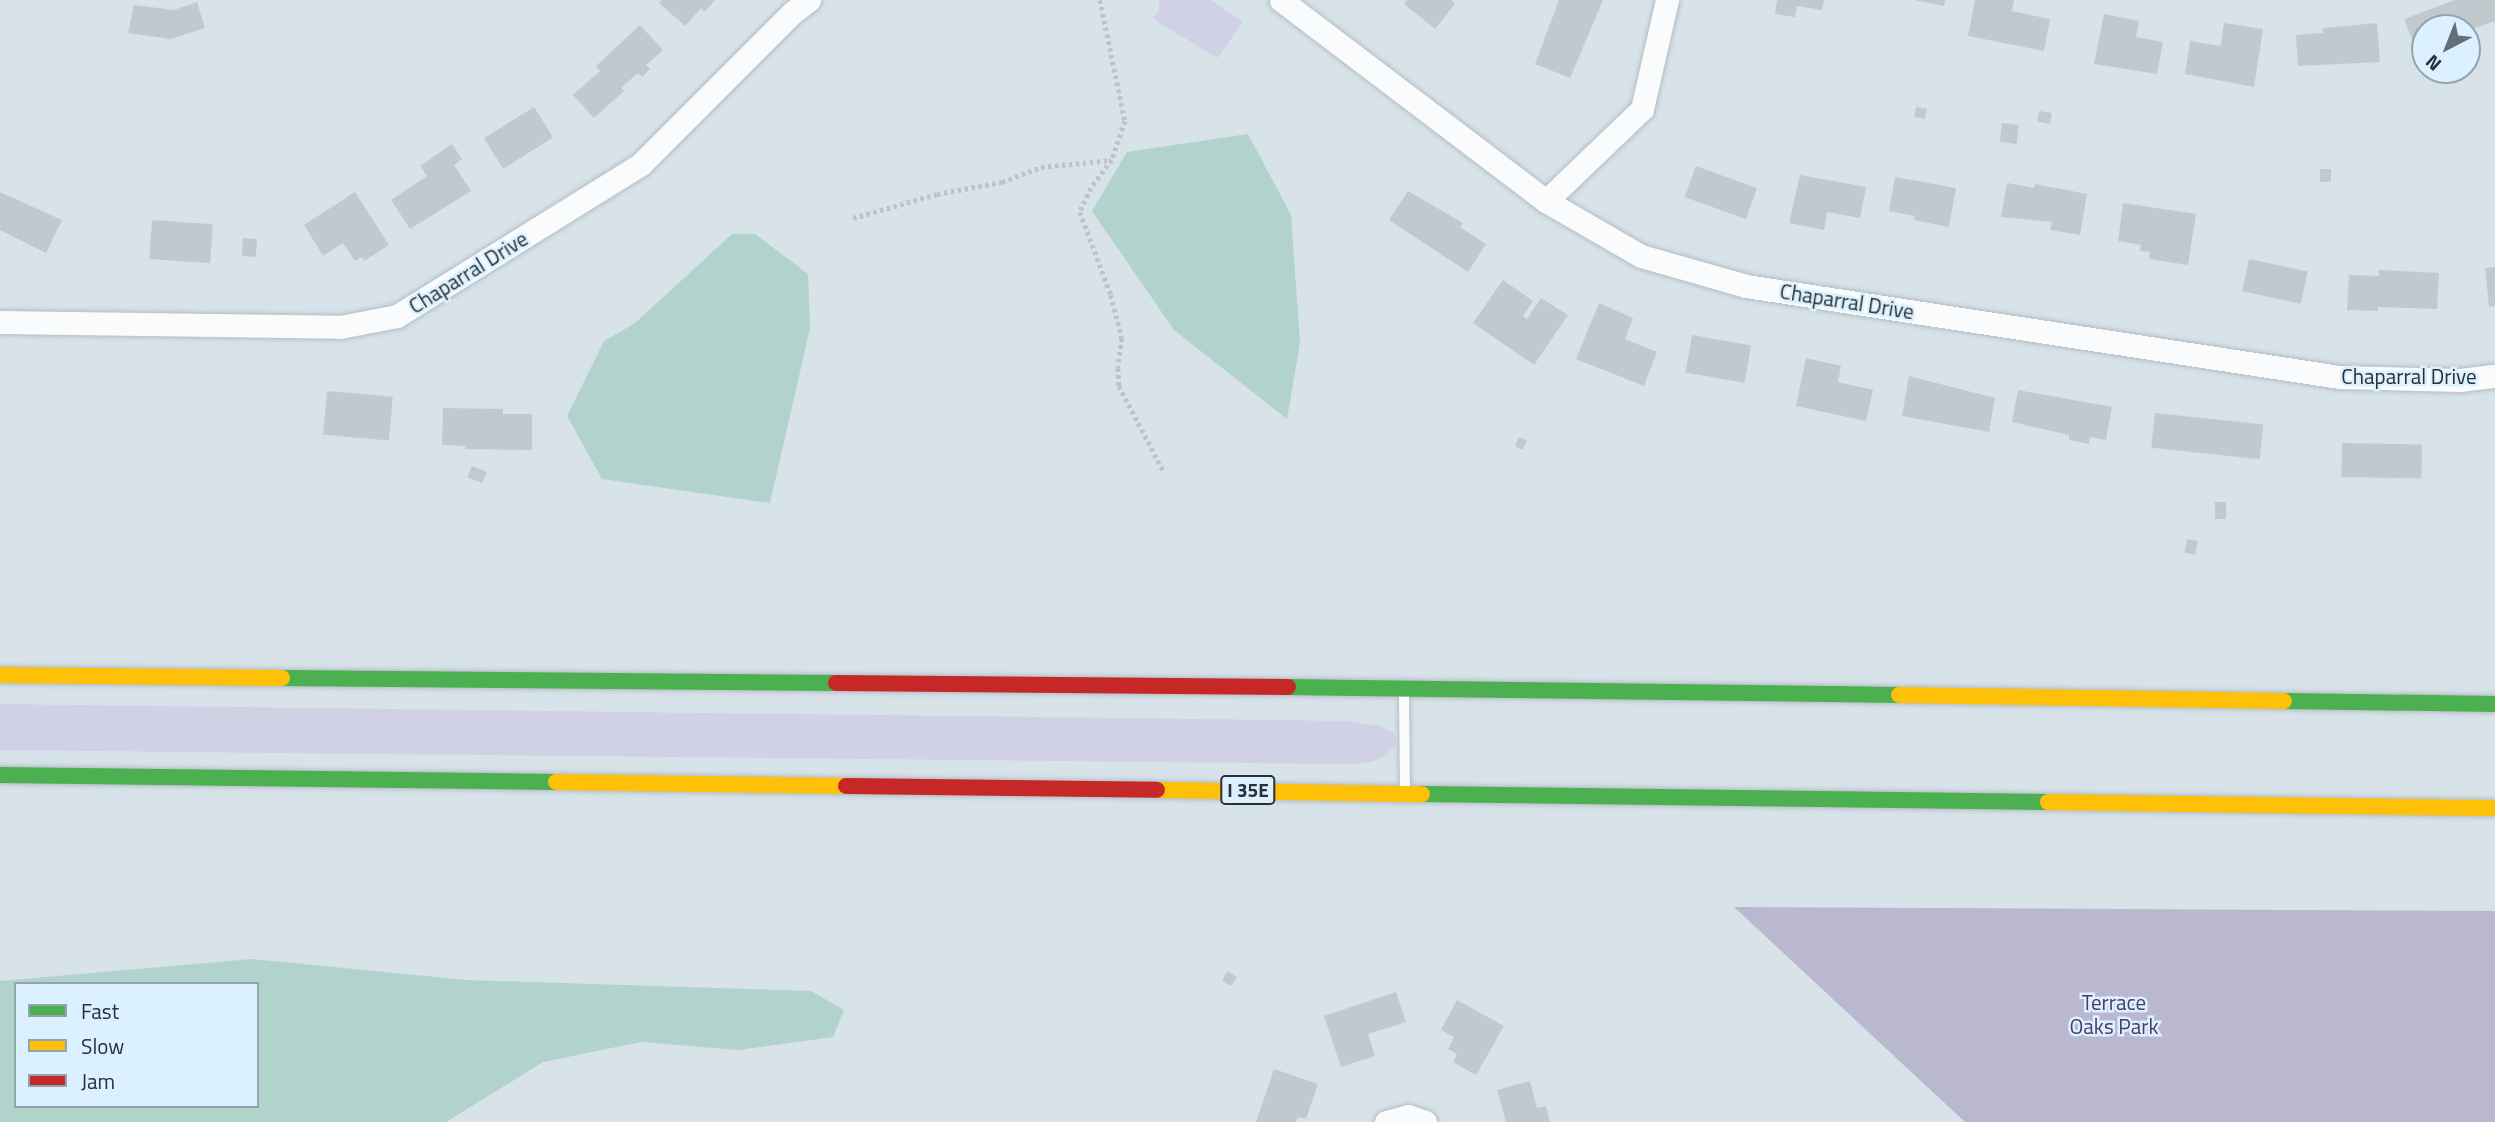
<!DOCTYPE html>
<html>
<head>
<meta charset="utf-8">
<style>
	body { margin:0 }
	#map { position:relative; width:2495px; height:1122px; overflow:hidden; background:#d7e2e9; font-family:"Titillium Web",sans-serif }
	div>[style] { position:absolute }
	[style*='--x'] { left:calc(var(--x)*1px); top:calc(var(--y)*1px); width:calc(var(--w)*1px); rotate:calc(var(--a)*1deg) }
	.green>* { inset:0; background:#d1d1e5 }
	.forest>* { inset:0; background:#b9b8ce }
	.water>* { inset:0; background:#b1d3cb }
	.building>* { inset:0; background:#c0cace; transform-origin:0 0 }
	.path>* { height:4.5px; margin-top:-2.25px; transform-origin:0; background:repeating-linear-gradient(90deg,#bfc3c7 0 3.5px,transparent 0 7px) }
	.roads { filter:drop-shadow(0 0 2px #b4bdc2) drop-shadow(0 0 2px #b4bdc2) }
	.lane>* { height:10px; margin:-5px; padding:0 5px; transform-origin:5px; border-radius:5px; background:#f9fbfc }
	.street>* { height:23px; margin:-11.5px; padding:0 11.5px; transform-origin:11.5px; border-radius:11.5px; background:#f9fbfc }
	.fast>* { height:16px; margin:-8px; padding:0 8px; transform-origin:8px; border-radius:8px; background:#4caf50 }
	.slow>* { height:16px; margin:-8px; padding:0 8px; transform-origin:8px; border-radius:8px; background:#ffc107 }
	.jam>* { height:16px; margin:-8px; padding:0 8px; transform-origin:8px; border-radius:8px; background:#c62828 }
	span { translate:-50% -50%; white-space:nowrap; text-align:center; line-height:1.15; -webkit-text-stroke:5px #dcf1ff; paint-order:stroke }
	.shield-label span { padding:2px 5px; background:#dcf1ff; border:2px solid; border-radius:5px; -webkit-text-stroke-width:0 }
	.shield-label { font-size:19px; color:#293137; font-weight:700 }
	.street-label { font-size:21px; color:#293137 }
	.park-label { font-size:21px; color:#4b3a69 }
	.legend { position:absolute; left:14px; top:982px; width:245px; height:126px; box-sizing:border-box; background:#dcf1ff; border:2px solid #94a4af; margin:0; padding:9px 12px; list-style:none; font-size:21px; color:#293137 }
	.legend li { display:flex; align-items:center; gap:14px; height:35px }
	.legend b { width:35px; border:2px solid #94a4af }
	.north { position:absolute; left:2411px; top:14px; width:70px; height:70px; box-sizing:border-box; background:#dcf1ff; border:2px solid #94a4af; border-radius:50%; rotate:222deg; font-size:19px; font-weight:700; line-height:28px; text-align:center; color:#293137 }
	.north::after { content:''; display:block; margin:auto; width:24px; height:32px; background:#666f75; clip-path:polygon(50% 0,100% 100%,50% 72%,0 100%) }
</style>
</head>
<body>
<div id="map">
	<div class="green">
		<div style="clip-path:polygon(1159px 0,1211px 0,1243px 22px,1217px 58px,1152px 18px,1159px 11px)"></div>
		<div style="clip-path:polygon(0 704px,1347px 721px,1380px 726px,1394px 734px,1397px 744px,1385px 756px,1371px 762px,1351px 764px,0 750px)"></div>
	</div>
	<div class="forest">
		<div style="clip-path:polygon(1734px 907px,2495px 911px,2495px 1122px,1965px 1122px)"></div>
	</div>
	<div class="water">
		<div style="clip-path:polygon(1248px 134px,1291px 215px,1300px 342px,1287px 419px,1174px 330px,1092px 211px,1127px 152px)"></div>
		<div style="clip-path:polygon(732px 234px,755px 234px,808px 274px,810px 328px,770px 503px,602px 479px,567px 416px,604px 341px,634px 324px)"></div>
		<div style="clip-path:polygon(evenodd,252px 959px,467px 980px,811px 991px,844px 1010px,833px 1037px,738px 1050px,641px 1042px,543px 1062px,446px 1122px,0 1122px,0 981px,252px 959px,16px 984px,257px 984px,257px 1106px,16px 1106px,16px 984px)"></div>
	</div>
	<div class="building">
		<div style="clip-path:polygon(662px 0,715px 0,704px 12px,701px 8px,685px 26px,659px 3px)"></div>
		<div style="clip-path:polygon(1407px 0,1451px 0,1455px 4px,1435px 29px,1404px 4px)"></div>
		<div style="clip-path:polygon(1559px 0,1603px 0,1570px 78px,1535px 64px)"></div>
		<div style="clip-path:polygon(1777px 0,1824px 0,1822px 10px,1797px 6px,1795px 17px,1775px 14px)"></div>
		<div style="clip-path:polygon(1914px 0,1945px 0,1944px 6px)"></div>
		<div style="clip-path:polygon(1975px 0,2014px 0,2012px 11px,2050px 19px,2044px 51px,1968px 36px)"></div>
		<div style="clip-path:polygon(2455px 0,2495px 0,2495px 21px,2467px 31px,2467px 28px,2425px 28px,2425px 47px,2416px 50px,2404px 19px)"></div>
		<div style="clip-path:polygon(197px 2px,205px 28px,171px 39px,128px 33px,134px 5px,174px 10px)"></div>
		<div style="clip-path:polygon(2104px 14px,2139px 21px,2136px 37px,2163px 42px,2157px 74px,2094px 64px)"></div>
		<div style="clip-path:polygon(2224px 23px,2263px 29px,2254px 87px,2185px 74px,2190px 41px,2221px 46px)"></div>
		<div style="clip-path:polygon(2377px 23px,2380px 62px,2298px 66px,2296px 35px,2323px 33px,2323px 28px)"></div>
		<div style="clip-path:polygon(640px 25px,663px 50px,646px 65px,650px 69px,642px 77px,638px 73px,621px 88px,624px 91px,594px 118px,573px 95px,600px 71px,596px 66px)"></div>
		<div style="left:534px;top:107px;width:36px;height:59px;rotate:58deg"></div>
		<div style="left:1916px;top:107px;width:11px;height:10px;rotate:10deg"></div>
		<div style="left:2039px;top:111px;width:13px;height:11px;rotate:9deg"></div>
		<div style="left:2002px;top:123px;width:17px;height:19px;rotate:7deg"></div>
		<div style="clip-path:polygon(452px 144px,462px 159px,454px 165px,471px 191px,410px 229px,391px 200px,427px 176px,420px 166px)"></div>
		<div style="left:1696px;top:166px;width:65px;height:33px;rotate:20deg"></div>
		<div style="left:2320px;top:169px;width:11px;height:13px"></div>
		<div style="clip-path:polygon(1800px 175px,1866px 187px,1860px 218px,1827px 212px,1824px 230px,1789px 223px)"></div>
		<div style="clip-path:polygon(1895px 177px,1956px 188px,1949px 227px,1914px 220px,1915px 216px,1889px 211px)"></div>
		<div style="clip-path:polygon(2007px 183px,2034px 188px,2035px 184px,2087px 194px,2080px 235px,2050px 230px,2052px 222px,2001px 217px)"></div>
		<div style="clip-path:polygon(1408px 191px,1463px 223px,1460px 227px,1486px 244px,1468px 272px,1389px 220px)"></div>
		<div style="clip-path:polygon(0 192px,62px 220px,46px 253px,0 230px)"></div>
		<div style="clip-path:polygon(355px 192px,389px 245px,364px 261px,362px 257px,355px 261px,343px 243px,323px 256px,304px 225px)"></div>
		<div style="clip-path:polygon(2123px 203px,2196px 214px,2188px 265px,2149px 259px,2150px 252px,2140px 251px,2141px 245px,2118px 241px)"></div>
		<div style="left:152px;top:220px;width:61px;height:39px;rotate:4deg"></div>
		<div style="left:243px;top:238px;width:14px;height:18px;rotate:4deg"></div>
		<div style="left:2249px;top:259px;width:60px;height:33px;rotate:12deg"></div>
		<div style="clip-path:polygon(2495px 267px,2495px 306px,2489px 307px,2485px 268px)"></div>
		<div style="clip-path:polygon(2379px 270px,2439px 273px,2437px 309px,2378px 307px,2378px 311px,2347px 310px,2349px 275px,2379px 276px)"></div>
		<div style="clip-path:polygon(1503px 280px,1533px 301px,1523px 316px,1527px 319px,1541px 298px,1568px 315px,1534px 365px,1473px 323px)"></div>
		<div style="clip-path:polygon(1599px 303px,1633px 318px,1625px 339px,1657px 352px,1644px 386px,1576px 359px)"></div>
		<div style="left:1692px;top:335px;width:60px;height:38px;rotate:10deg"></div>
		<div style="clip-path:polygon(1806px 358px,1841px 366px,1838px 382px,1873px 390px,1866px 421px,1796px 406px)"></div>
		<div style="clip-path:polygon(1909px 376px,1995px 398px,1989px 432px,1902px 416px)"></div>
		<div style="clip-path:polygon(2018px 390px,2112px 407px,2106px 440px,2090px 437px,2089px 444px,2069px 440px,2069px 435px,2012px 422px)"></div>
		<div style="left:327px;top:391px;width:66px;height:44px;rotate:5deg"></div>
		<div style="clip-path:polygon(443px 408px,503px 409px,503px 414px,532px 414px,532px 450px,465px 449px,465px 446px,442px 445px)"></div>
		<div style="left:2155px;top:413px;width:109px;height:35px;rotate:6deg"></div>
		<div style="clip-path:polygon(1519px 437px,1527px 441px,1522px 450px,1515px 446px)"></div>
		<div style="left:2342px;top:443px;width:80px;height:34px;rotate:1deg"></div>
		<div style="left:472px;top:466px;width:16px;height:12px;rotate:22deg"></div>
		<div style="left:2215px;top:502px;width:11px;height:17px"></div>
		<div style="left:2187px;top:539px;width:11px;height:14px;rotate:10deg"></div>
		<div style="left:1228px;top:971px;width:11px;height:11px;rotate:34deg"></div>
		<div style="clip-path:polygon(1396px 992px,1406px 1022px,1368px 1034px,1375px 1056px,1341px 1067px,1324px 1016px)"></div>
		<div style="clip-path:polygon(1457px 1000px,1504px 1026px,1476px 1075px,1453px 1062px,1457px 1054px,1448px 1049px,1454px 1037px,1441px 1030px)"></div>
		<div style="clip-path:polygon(1274px 1069px,1318px 1084px,1306px 1119px,1298px 1117px,1296px 1122px,1256px 1122px)"></div>
		<div style="clip-path:polygon(1530px 1081px,1537px 1108px,1546px 1106px,1550px 1122px,1506px 1122px,1497px 1090px)"></div>
	</div>
	<div class="path">
		<div style="--x:1100;--y:0;--w:124;--a:78.3"></div>
		<div style="--x:1125;--y:121;--w:41;--a:108.4"></div>
		<div style="--x:1112;--y:160;--w:35;--a:127"></div>
		<div style="--x:1091;--y:188;--w:26;--a:115"></div>
		<div style="--x:1080;--y:212;--w:89;--a:69.5"></div>
		<div style="--x:1111;--y:295;--w:44;--a:75.7"></div>
		<div style="--x:1122;--y:338;--w:30;--a:98"></div>
		<div style="--x:1118;--y:368;--w:18;--a:87"></div>
		<div style="--x:1119;--y:386;--w:97;--a:62.4"></div>
		<div style="--x:853;--y:218;--w:87;--a:-15.9"></div>
		<div style="--x:937;--y:194;--w:66;--a:-10.5"></div>
		<div style="--x:1002;--y:182;--w:42;--a:-21"></div>
		<div style="--x:1041;--y:167;--w:70;--a:-5.7"></div>
	</div>
	<div class="roads">
		<div class="lane">
			<div style="--x:1404;--y:696;--w:93;--a:89.4"></div>
		</div>
		<div class="street">
			<div style="--x:1281;--y:0;--w:333;--a:37.2"></div>
			<div style="--x:1546;--y:201;--w:110;--a:30.1"></div>
			<div style="--x:1641;--y:256;--w:109;--a:15.9"></div>
			<div style="--x:1746;--y:286;--w:600;--a:8.72"></div>
			<div style="--x:2339;--y:377;--w:121;--a:1.4"></div>
			<div style="--x:2460;--y:380;--w:35;--a:-7"></div>
			<div style="--x:1546;--y:201;--w:133;--a:-43.8"></div>
			<div style="--x:1642;--y:109;--w:112;--a:-77.1"></div>
			<div style="--x:0;--y:322;--w:340;--a:0.8"></div>
			<div style="--x:340;--y:327;--w:58;--a:-10.9"></div>
			<div style="--x:397;--y:316;--w:287;--a:-31.9"></div>
			<div style="--x:641;--y:164;--w:215;--a:-45"></div>
			<div style="--x:793;--y:12;--w:20;--a:-37"></div>
			<div style="--x:1386;--y:1122;--w:23;--a:-15"></div>
			<div style="--x:1408;--y:1116;--w:18;--a:19"></div>
		</div>
		<div class="fast">
			<div style="--x:282;--y:678;--w:554;--a:0.52"></div>
			<div style="--x:1288;--y:687;--w:611;--a:0.75"></div>
			<div style="--x:2284;--y:701;--w:211;--a:0.8"></div>
			<div style="--x:0;--y:775;--w:556;--a:0.72"></div>
			<div style="--x:1422;--y:794;--w:626;--a:0.73"></div>
		</div>
		<div class="slow">
			<div style="--x:0;--y:675;--w:282;--a:0.6"></div>
			<div style="--x:1899;--y:695;--w:385;--a:0.9"></div>
			<div style="--x:556;--y:782;--w:290;--a:0.8"></div>
			<div style="--x:1157;--y:790;--w:265;--a:0.9"></div>
			<div style="--x:2048;--y:802;--w:447;--a:0.8"></div>
		</div>
		<div class="jam">
			<div style="--x:836;--y:683;--w:452;--a:0.5"></div>
			<div style="--x:846;--y:786;--w:311;--a:0.7"></div>
		</div>
	</div>
	<div class="shield-label">
		<span style="left:1248px;top:790px">I 35E</span>
	</div>
	<div class="street-label">
		<span style="left:468px;top:272px;rotate:-32deg">Chaparral Drive</span>
		<span style="left:1847px;top:301px;rotate:9deg">Chaparral Drive</span>
		<span style="left:2409px;top:376px">Chaparral Drive</span>
	</div>
	<div class="park-label">
		<span style="left:2114px;top:1014px">Terrace<br>Oaks Park</span>
	</div>
	<ul class="legend">
	<li><b style="height:9px;background:#4caf50"></b>Fast</li>
	<li><b style="height:9px;background:#ffc107"></b>Slow</li>
	<li><b style="height:9px;background:#c62828"></b>Jam</li>
	</ul>
	<div class="north">N</div>
</div>
</body>
</html>
